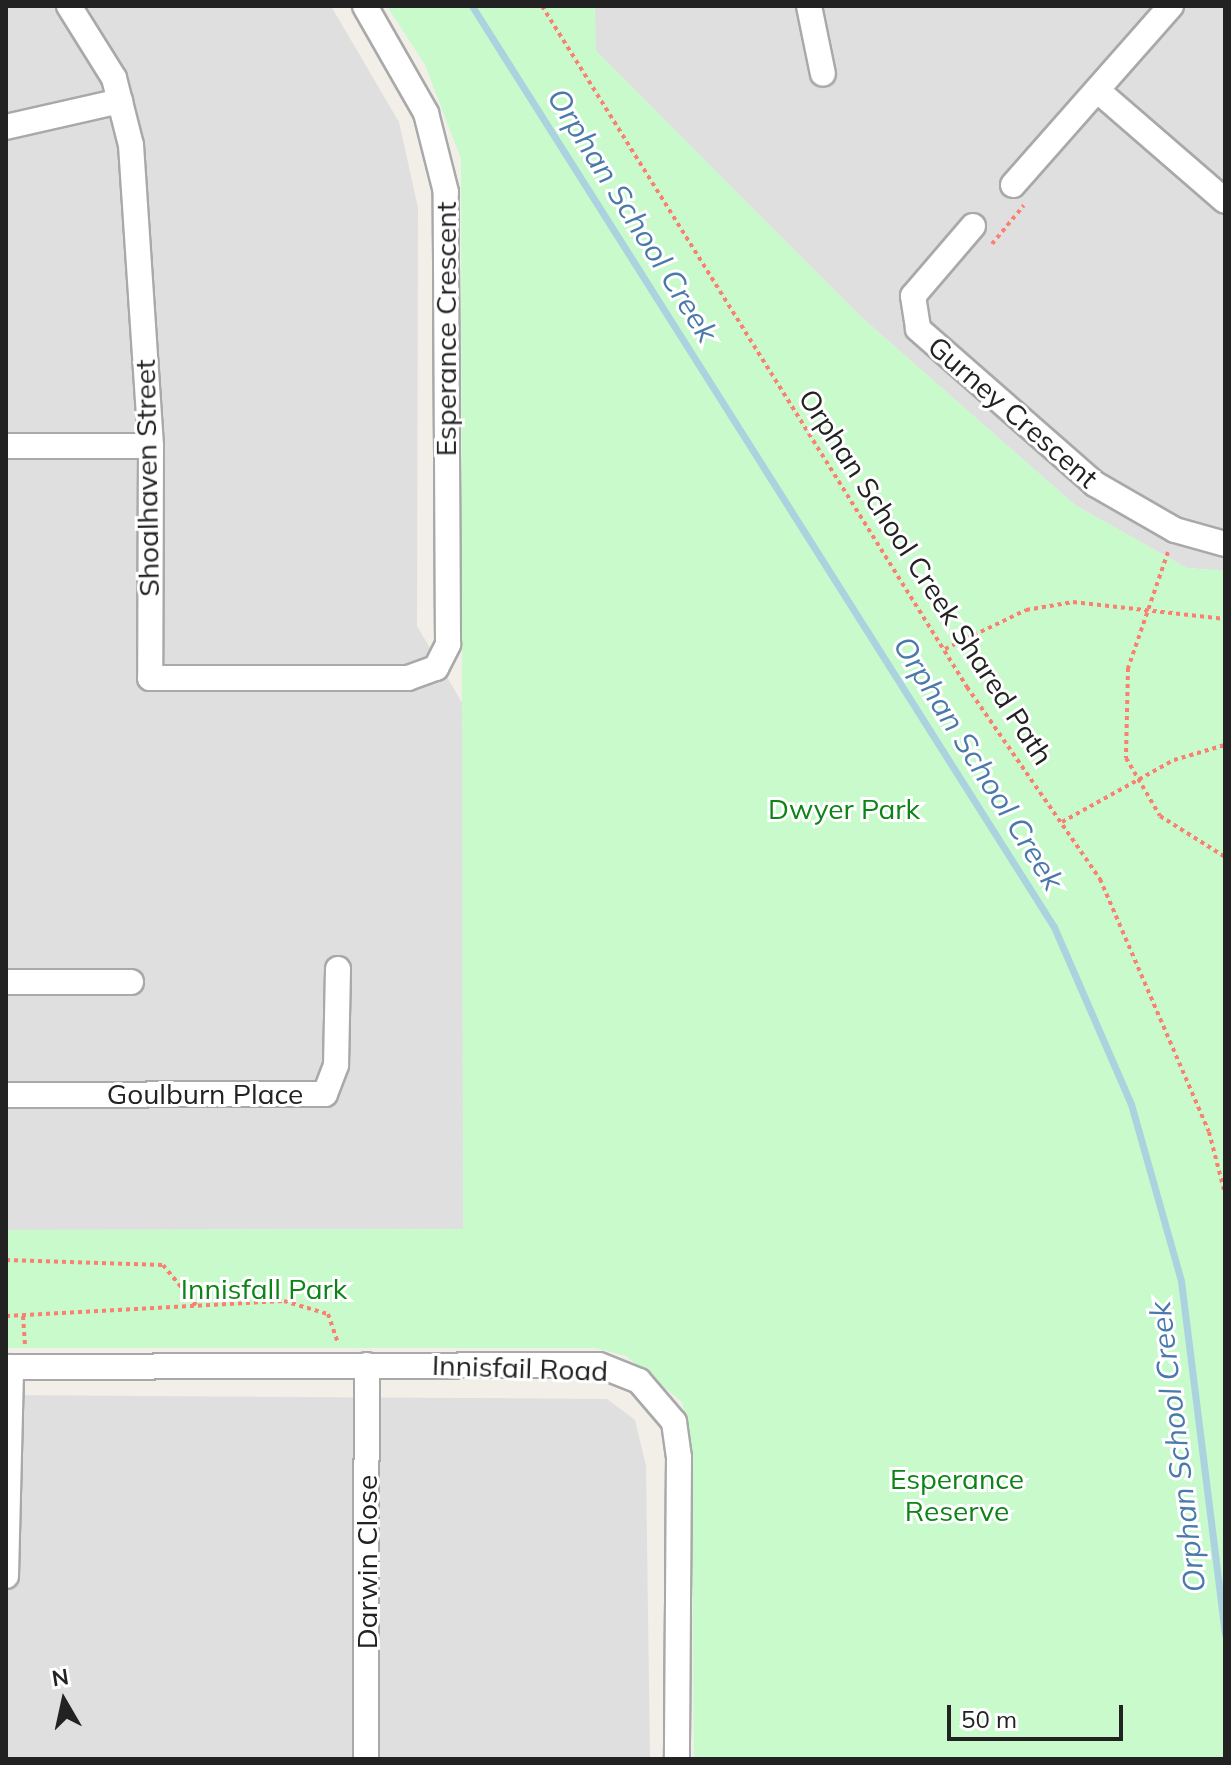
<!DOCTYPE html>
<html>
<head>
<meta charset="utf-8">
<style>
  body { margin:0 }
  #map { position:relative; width:1231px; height:1765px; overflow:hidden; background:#f2efe9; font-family:Mulish,sans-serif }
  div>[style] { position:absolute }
  .residential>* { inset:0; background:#e0dfdf }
  .park>* { inset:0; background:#c8facc }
  .stream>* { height:7px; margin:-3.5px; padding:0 3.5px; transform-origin:3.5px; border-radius:3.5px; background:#aad3df }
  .path>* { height:4px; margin-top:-2px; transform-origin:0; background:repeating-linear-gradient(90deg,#fa8072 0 4px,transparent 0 8px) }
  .roads { filter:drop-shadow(2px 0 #a9a9a9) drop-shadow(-2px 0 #a9a9a9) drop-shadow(0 2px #a9a9a9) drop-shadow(0 -2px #a9a9a9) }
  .minor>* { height:24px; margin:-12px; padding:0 12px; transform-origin:12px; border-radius:12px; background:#fff }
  span { translate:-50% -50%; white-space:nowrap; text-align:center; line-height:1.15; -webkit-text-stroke:6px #fff; paint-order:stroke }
  .street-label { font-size:28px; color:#222 }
  .park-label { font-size:28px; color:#0c8416 }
  .water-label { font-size:30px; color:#4a7aab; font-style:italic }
  .frame { position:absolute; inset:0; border:8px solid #222; pointer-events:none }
  .north { position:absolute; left:24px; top:1661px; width:80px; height:80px; -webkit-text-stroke:6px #fff; paint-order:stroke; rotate:351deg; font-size:22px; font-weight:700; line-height:32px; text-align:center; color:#222 }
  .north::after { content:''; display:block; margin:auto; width:28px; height:36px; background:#222; clip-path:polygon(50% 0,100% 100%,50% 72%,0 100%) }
  .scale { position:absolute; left:947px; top:1705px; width:176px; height:36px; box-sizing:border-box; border:4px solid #222; border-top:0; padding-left:10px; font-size:24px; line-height:28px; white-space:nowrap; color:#222; -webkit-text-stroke:6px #fff; paint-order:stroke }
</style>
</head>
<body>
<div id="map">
  <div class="residential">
    <i style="clip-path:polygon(6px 6px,331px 6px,399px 122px,418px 208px,417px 626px,464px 706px,463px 1229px,6px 1230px)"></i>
    <i style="clip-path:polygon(595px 6px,1225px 6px,1225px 571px,1187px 568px,1075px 505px,860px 316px,595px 50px)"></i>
    <i style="clip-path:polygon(6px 1395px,607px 1399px,635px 1420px,646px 1466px,650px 1759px,6px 1759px)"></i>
  </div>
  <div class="park">
    <i style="clip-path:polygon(387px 6px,595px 6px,596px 51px,860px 316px,1075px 505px,1187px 568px,1225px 571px,1225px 1759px,694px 1759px,691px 1440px,682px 1402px,626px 1356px,596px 1348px,6px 1348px,6px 1230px,463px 1229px,461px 159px,425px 65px)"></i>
  </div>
  <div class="stream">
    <i style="left:472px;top:6px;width:1089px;rotate:57.71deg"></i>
    <i style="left:1054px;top:927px;width:193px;rotate:66.5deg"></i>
    <i style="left:1131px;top:1104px;width:184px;rotate:74.2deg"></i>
    <i style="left:1181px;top:1281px;width:355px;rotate:82.9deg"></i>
  </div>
  <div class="path">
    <i style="left:542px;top:6px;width:803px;rotate:58.03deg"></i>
    <i style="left:967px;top:687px;width:234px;rotate:55.3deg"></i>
    <i style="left:1100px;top:879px;width:275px;rotate:66.7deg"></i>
    <i style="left:1209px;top:1132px;width:64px;rotate:75.5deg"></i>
    <i style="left:992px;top:244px;width:50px;rotate:-50.6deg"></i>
    <i style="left:1168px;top:552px;width:123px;rotate:109deg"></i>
    <i style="left:1128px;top:668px;width:90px;rotate:91.3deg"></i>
    <i style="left:1126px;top:758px;width:67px;rotate:59.6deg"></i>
    <i style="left:1160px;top:816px;width:77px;rotate:32.2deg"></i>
    <i style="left:945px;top:649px;width:90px;rotate:-25.7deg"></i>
    <i style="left:1026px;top:610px;width:48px;rotate:-9.7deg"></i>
    <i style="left:1073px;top:602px;width:153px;rotate:6.4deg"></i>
    <i style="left:1062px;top:822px;width:128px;rotate:-29deg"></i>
    <i style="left:1174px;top:760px;width:53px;rotate:-16.4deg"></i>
    <i style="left:6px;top:1260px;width:157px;rotate:1.8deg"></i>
    <i style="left:163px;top:1265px;width:52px;rotate:50.5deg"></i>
    <i style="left:6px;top:1316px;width:278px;rotate:-3.1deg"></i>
    <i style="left:284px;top:1301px;width:46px;rotate:16.5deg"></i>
    <i style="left:328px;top:1314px;width:31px;rotate:71deg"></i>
    <i style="left:23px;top:1316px;width:29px;rotate:86deg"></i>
  </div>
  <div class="roads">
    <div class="minor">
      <i style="left:69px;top:6px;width:85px;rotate:58deg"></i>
      <i style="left:114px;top:78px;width:69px;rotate:75.8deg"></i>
      <i style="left:131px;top:145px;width:302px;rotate:86.2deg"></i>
      <i style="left:151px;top:446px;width:232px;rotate:90.2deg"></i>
      <i style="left:150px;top:678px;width:258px"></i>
      <i style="left:408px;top:678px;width:30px;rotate:-20deg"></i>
      <i style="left:436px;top:668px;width:27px;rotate:-63deg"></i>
      <i style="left:448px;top:644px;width:452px;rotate:-90.3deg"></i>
      <i style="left:446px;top:192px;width:81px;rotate:-104.2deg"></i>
      <i style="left:426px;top:113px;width:123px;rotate:-119.7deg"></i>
      <i style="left:809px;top:6px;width:69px;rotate:78.4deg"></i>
      <i style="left:1097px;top:90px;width:169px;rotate:40.9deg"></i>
      <i style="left:6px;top:127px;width:117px;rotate:-12.8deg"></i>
      <i style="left:1013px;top:185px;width:239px;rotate:-48.6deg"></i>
      <i style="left:973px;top:226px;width:92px;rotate:130.6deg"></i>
      <i style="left:913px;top:296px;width:33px;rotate:81deg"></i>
      <i style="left:918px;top:329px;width:235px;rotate:41.2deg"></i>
      <i style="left:1095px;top:484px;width:92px;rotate:29.9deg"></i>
      <i style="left:1175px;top:530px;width:52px;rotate:15.6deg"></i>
      <i style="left:6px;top:446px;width:145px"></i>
      <i style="left:6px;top:982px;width:125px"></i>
      <i style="left:6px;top:1095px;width:319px;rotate:-0.2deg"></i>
      <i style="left:325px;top:1094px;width:31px;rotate:-69deg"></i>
      <i style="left:336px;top:1065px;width:96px;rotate:-88.8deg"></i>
      <i style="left:6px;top:1367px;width:593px;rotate:-0.19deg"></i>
      <i style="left:599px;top:1365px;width:43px;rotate:21.8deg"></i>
      <i style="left:639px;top:1381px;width:54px;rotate:49.5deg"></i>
      <i style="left:674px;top:1422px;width:35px;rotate:82deg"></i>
      <i style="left:679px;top:1457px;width:302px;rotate:90.4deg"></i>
      <i style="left:6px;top:1576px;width:209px;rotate:-88.6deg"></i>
      <i style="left:366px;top:1759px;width:394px;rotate:-89.9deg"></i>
    </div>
  </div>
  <div class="street-label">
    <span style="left:446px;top:329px;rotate:-90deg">Esperance Crescent</span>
    <span style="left:1013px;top:412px;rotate:41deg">Gurney Crescent</span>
    <span style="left:147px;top:478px;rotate:-91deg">Shoalhaven Street</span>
    <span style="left:926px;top:577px;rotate:57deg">Orphan School Creek Shared Path</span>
    <span style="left:205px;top:1094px">Goulburn Place</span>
    <span style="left:520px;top:1368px;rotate:2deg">Innisfail Road</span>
    <span style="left:367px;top:1562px;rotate:-90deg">Darwin Close</span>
  </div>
  <div class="park-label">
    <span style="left:844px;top:809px">Dwyer Park</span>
    <span style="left:264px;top:1289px">Innisfall Park</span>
    <span style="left:957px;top:1495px">Esperance<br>Reserve</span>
  </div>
  <div class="water-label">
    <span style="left:633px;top:215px;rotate:58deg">Orphan School Creek</span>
    <span style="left:979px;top:763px;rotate:58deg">Orphan School Creek</span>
    <span style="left:1177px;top:1447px;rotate:-97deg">Orphan School Creek</span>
  </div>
  <div class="frame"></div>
  <div class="north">N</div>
  <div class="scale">50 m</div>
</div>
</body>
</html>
